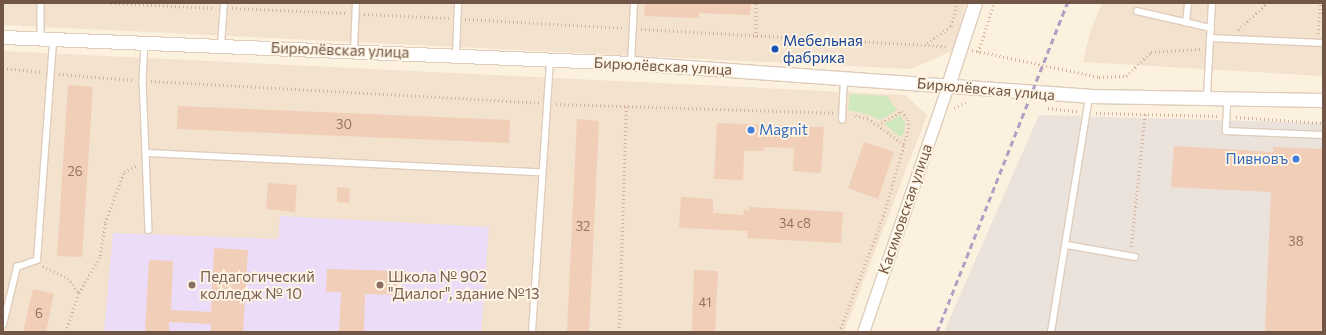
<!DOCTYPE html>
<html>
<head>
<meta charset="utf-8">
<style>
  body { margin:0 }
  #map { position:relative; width:1326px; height:335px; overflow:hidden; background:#fcf1df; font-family:Commissioner,sans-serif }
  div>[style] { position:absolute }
  .residential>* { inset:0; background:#f3e2cd }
  .industrial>* { inset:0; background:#eae2db }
  .education>* { inset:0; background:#eddcf7 }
  .green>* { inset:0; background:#cfe8be }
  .building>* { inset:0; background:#f1ceb7 }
  .path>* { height:2.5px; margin-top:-1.25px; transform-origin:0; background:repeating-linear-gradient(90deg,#d5b19b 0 1px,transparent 0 4px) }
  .roads { filter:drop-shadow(1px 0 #dfccbb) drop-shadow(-1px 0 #dfccbb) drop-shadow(0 1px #dfccbb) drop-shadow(0 -1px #dfccbb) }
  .service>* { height:5.5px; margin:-2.75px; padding:0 2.75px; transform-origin:2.75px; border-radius:2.75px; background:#fff }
  .minor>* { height:11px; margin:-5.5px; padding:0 5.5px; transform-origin:5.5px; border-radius:5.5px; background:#fff }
  .tertiary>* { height:13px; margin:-6.5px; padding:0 6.5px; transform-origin:6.5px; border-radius:6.5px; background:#fff }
  .rail>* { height:3px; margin-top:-1.5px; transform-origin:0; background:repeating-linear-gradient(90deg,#b39fc3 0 6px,transparent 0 10px) }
  .dots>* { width:11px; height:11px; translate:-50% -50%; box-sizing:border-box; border:2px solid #fff5e4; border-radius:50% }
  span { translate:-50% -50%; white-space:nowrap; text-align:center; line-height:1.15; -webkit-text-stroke:3.5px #fff5e4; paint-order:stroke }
  .number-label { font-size:13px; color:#917463 }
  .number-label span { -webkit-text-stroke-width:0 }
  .transit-label { font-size:15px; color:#164399 }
  .left { translate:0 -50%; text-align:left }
  .street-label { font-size:15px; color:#715647 }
  .shop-label { font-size:15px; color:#366cbe }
  .right { translate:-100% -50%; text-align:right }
  .education-label { font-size:15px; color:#785e54 }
  .frame { position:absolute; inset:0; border:4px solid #715647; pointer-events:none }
</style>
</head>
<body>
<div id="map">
  <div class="residential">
    <i style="clip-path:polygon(3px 3px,966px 3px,954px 50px,911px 69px,3px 25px)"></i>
    <i style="clip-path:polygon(1102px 3px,1323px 3px,1323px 76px,1083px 62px,1090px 32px)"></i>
    <i style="clip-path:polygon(3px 51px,905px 95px,927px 115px,844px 332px,3px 332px)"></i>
  </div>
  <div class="industrial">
    <i style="clip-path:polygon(1039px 115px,1323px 123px,1323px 332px,944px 332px)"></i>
  </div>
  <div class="education">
    <i style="clip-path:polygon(280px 216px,489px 227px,481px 332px,104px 332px,113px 233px,278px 239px)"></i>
  </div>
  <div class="green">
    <i style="clip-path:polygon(850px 94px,887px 96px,897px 110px,880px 120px,870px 115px,848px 110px)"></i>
    <i style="clip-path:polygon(901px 115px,905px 124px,904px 134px,901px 137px,884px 124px)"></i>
  </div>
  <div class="building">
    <i style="clip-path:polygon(645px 3px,751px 3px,750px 15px,699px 13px,699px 18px,644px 16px)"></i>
    <i style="clip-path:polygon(68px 85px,93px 87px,82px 257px,57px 256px)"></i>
    <i style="clip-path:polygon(178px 106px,510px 120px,509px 143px,177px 129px)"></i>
    <i style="clip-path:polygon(577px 119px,599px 121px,589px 332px,567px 332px)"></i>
    <i style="clip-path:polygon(717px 123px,824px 127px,821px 173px,793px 171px,794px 148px,765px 147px,764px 151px,744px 151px,743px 180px,714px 179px)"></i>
    <i style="clip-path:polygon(864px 142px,894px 152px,878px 199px,848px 188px)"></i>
    <i style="clip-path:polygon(1174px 146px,1273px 152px,1273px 147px,1323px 149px,1323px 332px,1265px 332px,1271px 192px,1171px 187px)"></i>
    <i style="clip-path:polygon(268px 183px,297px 185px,295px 212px,266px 209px)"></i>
    <i style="clip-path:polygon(337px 187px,350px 188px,349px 203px,337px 202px)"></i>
    <i style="clip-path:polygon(681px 197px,713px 199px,713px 213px,743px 215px,744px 210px,749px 211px,749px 207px,843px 212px,841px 243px,747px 238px,748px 231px,679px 228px)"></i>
    <i style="clip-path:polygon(214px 248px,248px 250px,243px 332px,211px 332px,211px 324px,169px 322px,169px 332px,145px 332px,149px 260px,173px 261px,171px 310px,211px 312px)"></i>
    <i style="clip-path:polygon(327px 269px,401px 271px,400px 295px,365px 294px,364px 332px,339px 332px,341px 292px,326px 292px)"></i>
    <i style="clip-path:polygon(694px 270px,718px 271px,715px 332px,692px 332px)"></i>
    <i style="clip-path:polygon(33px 289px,54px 294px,46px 332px,23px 332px)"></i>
  </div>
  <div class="path">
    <i style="left:111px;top:3px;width:104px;rotate:2.8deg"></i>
    <i style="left:232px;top:8px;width:115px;rotate:2.5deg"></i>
    <i style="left:364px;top:14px;width:85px;rotate:2.7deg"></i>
    <i style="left:465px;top:19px;width:159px;rotate:3.2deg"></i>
    <i style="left:641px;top:29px;width:307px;rotate:3.2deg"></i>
    <i style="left:1238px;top:30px;width:40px;rotate:-43deg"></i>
    <i style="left:1318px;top:34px;width:31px;rotate:-86deg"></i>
    <i style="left:756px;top:37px;width:34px;rotate:-90deg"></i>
    <i style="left:927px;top:43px;width:29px;rotate:-35deg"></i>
    <i style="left:951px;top:26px;width:24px;rotate:-75deg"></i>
    <i style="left:972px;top:50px;width:130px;rotate:12deg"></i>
    <i style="left:1099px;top:77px;width:27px;rotate:-2deg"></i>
    <i style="left:1126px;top:76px;width:35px;rotate:-44deg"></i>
    <i style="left:1151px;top:52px;width:50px;rotate:-3.4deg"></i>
    <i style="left:978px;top:52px;width:52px;rotate:-71.9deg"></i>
    <i style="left:3px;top:68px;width:39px;rotate:6deg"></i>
    <i style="left:59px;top:74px;width:75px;rotate:4.6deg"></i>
    <i style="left:151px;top:81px;width:389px;rotate:3.2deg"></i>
    <i style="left:556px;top:104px;width:279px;rotate:1.8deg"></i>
    <i style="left:954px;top:108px;width:13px;rotate:-27deg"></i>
    <i style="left:1048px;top:108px;width:31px;rotate:7deg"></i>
    <i style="left:1096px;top:113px;width:123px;rotate:1.4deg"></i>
    <i style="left:1236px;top:117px;width:87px;rotate:3.9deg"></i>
    <i style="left:878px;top:125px;width:28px;rotate:-30deg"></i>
    <i style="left:902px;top:111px;width:11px;rotate:56deg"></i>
    <i style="left:908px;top:120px;width:8px;rotate:83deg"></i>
    <i style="left:909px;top:128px;width:17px;rotate:107deg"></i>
    <i style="left:1131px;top:247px;width:134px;rotate:-84deg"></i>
    <i style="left:43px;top:266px;width:28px;rotate:26deg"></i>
    <i style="left:68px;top:278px;width:19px;rotate:54deg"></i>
    <i style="left:79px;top:293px;width:41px;rotate:108.4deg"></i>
    <i style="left:79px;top:293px;width:43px;rotate:-60.4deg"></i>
    <i style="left:100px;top:256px;width:33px;rotate:-81deg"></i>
    <i style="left:105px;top:223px;width:54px;rotate:-69.6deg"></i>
    <i style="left:124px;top:172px;width:15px;rotate:-28deg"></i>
    <i style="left:619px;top:332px;width:226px;rotate:-88.2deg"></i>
    <i style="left:839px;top:332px;width:120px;rotate:-69deg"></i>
    <i style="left:882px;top:220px;width:78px;rotate:-73.7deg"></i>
    <i style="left:904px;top:145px;width:44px;rotate:-144.2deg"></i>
    <i style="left:868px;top:119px;width:16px;rotate:-166deg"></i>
  </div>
  <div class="roads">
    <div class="service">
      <i style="left:41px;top:3px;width:36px;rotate:90deg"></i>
      <i style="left:1137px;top:11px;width:76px;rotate:12.9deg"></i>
      <i style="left:1186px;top:23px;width:20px;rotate:-84deg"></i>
      <i style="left:1210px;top:38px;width:113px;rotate:2.5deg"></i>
      <i style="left:145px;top:43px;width:38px;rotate:93deg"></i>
      <i style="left:143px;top:81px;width:72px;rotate:87.6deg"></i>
      <i style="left:146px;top:153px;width:395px;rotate:2.8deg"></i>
      <i style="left:221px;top:45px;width:42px;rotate:-85.9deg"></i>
      <i style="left:354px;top:50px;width:47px;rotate:-87.6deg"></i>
      <i style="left:456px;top:55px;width:52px;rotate:-87.8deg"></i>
      <i style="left:631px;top:63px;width:60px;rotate:-87.1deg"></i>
      <i style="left:1207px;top:97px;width:94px;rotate:-87deg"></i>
      <i style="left:1228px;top:98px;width:33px;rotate:93deg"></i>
      <i style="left:1226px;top:131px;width:97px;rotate:2.4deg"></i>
      <i style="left:842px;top:120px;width:42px;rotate:-87.3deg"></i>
      <i style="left:146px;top:153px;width:77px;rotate:87.8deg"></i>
      <i style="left:1067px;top:245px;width:69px;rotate:10deg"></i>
      <i style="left:3px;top:325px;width:60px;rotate:-76.4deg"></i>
      <i style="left:17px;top:267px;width:21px;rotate:-19deg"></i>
      <i style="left:37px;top:260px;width:221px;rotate:-85.8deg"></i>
      <i style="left:532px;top:332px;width:273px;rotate:-86.2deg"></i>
      <i style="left:1051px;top:332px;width:238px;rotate:-80.8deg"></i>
    </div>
    <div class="minor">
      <i style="left:863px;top:332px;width:261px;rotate:-71deg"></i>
    </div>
    <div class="tertiary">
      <i style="left:3px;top:37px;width:629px;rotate:2.37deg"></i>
      <i style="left:631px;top:63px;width:459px;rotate:4.1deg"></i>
      <i style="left:1089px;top:96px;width:234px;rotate:1deg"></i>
      <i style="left:948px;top:85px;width:86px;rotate:-71.8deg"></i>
    </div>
  </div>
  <div class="rail">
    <i style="left:937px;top:332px;width:354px;rotate:-68.4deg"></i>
  </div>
  <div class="dots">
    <i style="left:775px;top:49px;background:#1a4fb4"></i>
    <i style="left:751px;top:130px;background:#3f7fe0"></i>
    <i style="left:1296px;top:159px;background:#3f7fe0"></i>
    <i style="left:192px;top:285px;background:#8d6e63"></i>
    <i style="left:380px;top:285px;background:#8d6e63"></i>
  </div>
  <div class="number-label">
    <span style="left:344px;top:124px">30</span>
    <span style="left:75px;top:171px">26</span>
    <span style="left:795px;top:223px">34 с8</span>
    <span style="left:583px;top:226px">32</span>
    <span style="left:1296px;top:241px">38</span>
    <span style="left:705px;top:302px">41</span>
    <span style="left:39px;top:313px">6</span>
  </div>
  <div class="transit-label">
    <span class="left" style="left:783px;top:49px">Мебельная<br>фабрика</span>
  </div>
  <div class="street-label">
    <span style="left:340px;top:50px;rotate:2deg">Бирюлёвская улица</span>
    <span style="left:663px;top:66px;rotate:3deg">Бирюлёвская улица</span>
    <span style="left:986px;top:89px;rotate:5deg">Бирюлёвская улица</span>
    <span style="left:905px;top:209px;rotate:-71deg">Касимовская улица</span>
  </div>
  <div class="shop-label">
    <span class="left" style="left:759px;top:130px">Magnit</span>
    <span class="right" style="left:1288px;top:159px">Пивновъ</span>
  </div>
  <div class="education-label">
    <span class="left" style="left:200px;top:285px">Педагогический<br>колледж № 10</span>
    <span class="left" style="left:388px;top:285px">Школа № 902<br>"Диалог", здание №13</span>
  </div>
  <div class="frame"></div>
</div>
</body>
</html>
